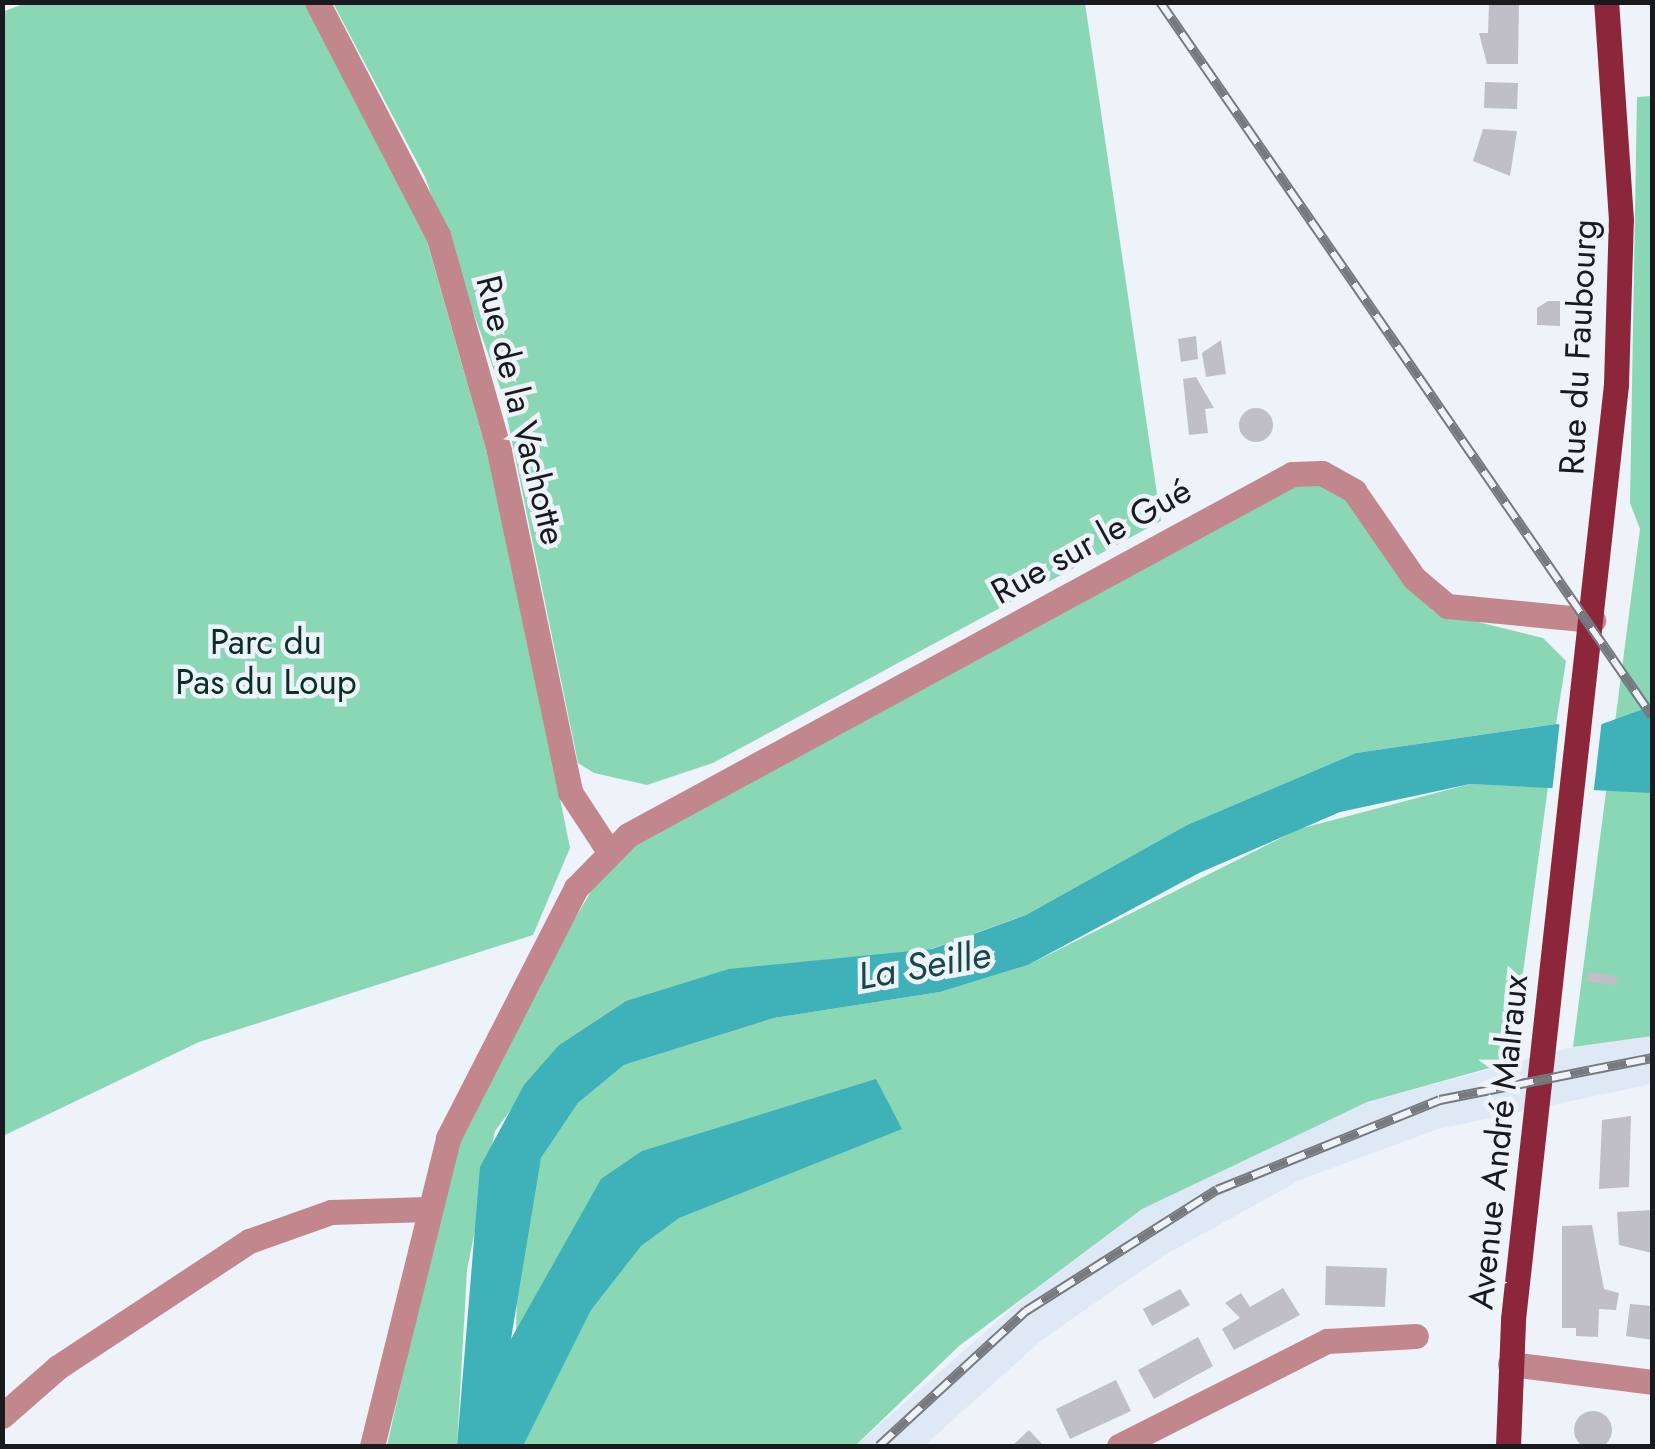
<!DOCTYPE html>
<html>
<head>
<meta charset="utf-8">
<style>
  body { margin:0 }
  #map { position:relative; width:1655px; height:1449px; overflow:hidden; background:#eef3fa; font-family:Jost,sans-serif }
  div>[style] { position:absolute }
  .built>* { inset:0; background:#dfe9f6 }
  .green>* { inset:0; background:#8ad7b5 }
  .water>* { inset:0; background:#3fb1b8 }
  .pier>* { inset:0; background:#eef3fa }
  .building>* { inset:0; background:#c0bfc7 }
  .round { border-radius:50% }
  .minor>* { height:25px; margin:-12.5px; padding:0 12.5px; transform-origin:12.5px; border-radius:12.5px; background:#c2878c }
  .major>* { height:25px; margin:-12.5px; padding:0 12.5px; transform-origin:12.5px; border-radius:12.5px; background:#8c263a }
  .rail>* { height:10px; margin-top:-5px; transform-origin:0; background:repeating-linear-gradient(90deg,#eef3fa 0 19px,#76797e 0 38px); box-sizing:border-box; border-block:2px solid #76797e }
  span { translate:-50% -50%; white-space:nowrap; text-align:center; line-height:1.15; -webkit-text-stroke:9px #eef3fa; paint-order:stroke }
  .street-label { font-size:35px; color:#181a1d }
  .park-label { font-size:35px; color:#083123 }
  .water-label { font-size:38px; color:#14464a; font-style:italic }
  .frame { position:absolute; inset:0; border:5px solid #181a1d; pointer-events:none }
</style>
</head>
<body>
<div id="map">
  <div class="built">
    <i style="clip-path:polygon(1652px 1036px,1652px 1084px,1438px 1129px,1300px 1180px,1163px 1256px,1043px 1339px,924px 1446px,855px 1446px,1056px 1270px,1142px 1209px,1247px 1155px,1367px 1102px,1573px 1047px)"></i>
  </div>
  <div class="green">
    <i style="clip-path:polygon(29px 2px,306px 3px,424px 231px,497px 488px,570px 848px,533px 935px,199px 1042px,3px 1136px,2px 12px)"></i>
    <i style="clip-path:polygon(333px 3px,1085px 3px,1161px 521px,713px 763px,647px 785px,594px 773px,578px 763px,502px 393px,425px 177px)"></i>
    <i style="clip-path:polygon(1652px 96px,1652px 1036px,1573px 1047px,1640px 529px,1630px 503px,1637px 97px)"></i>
    <i style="clip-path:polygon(1316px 483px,1347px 497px,1433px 611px,1543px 638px,1566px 661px,1556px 724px,1356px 753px,1187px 825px,1026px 915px,931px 949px,626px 1001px,559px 1045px,495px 1131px,467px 1270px,457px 1446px,387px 1446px,448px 1172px,490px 1061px,605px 868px,644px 834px,1286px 486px)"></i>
    <i style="clip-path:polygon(1470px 784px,1548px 787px,1511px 1062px,1367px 1102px,1142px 1209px,959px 1346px,855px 1446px,513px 1446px,518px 1254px,541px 1158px,578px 1103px,624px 1065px,774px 1018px,940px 992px,1028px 965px,1299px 829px)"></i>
  </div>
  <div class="water">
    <i style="clip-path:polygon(1652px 706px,1652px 793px,1470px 784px,1340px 812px,1199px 873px,1028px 965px,940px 992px,774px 1018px,624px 1065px,578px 1103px,541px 1158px,511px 1339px,601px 1179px,642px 1151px,876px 1079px,902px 1129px,679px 1218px,641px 1246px,591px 1310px,523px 1446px,457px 1446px,480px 1167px,524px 1085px,559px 1045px,626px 1001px,729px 969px,932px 949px,1026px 915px,1187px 825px,1356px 753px,1556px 724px,1591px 728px)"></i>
  </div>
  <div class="pier">
    <i style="clip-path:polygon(1602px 719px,1593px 797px,1552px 793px,1560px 720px)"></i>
  </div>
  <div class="building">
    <i style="clip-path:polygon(1489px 3px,1519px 3px,1518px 64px,1487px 64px,1479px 33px,1488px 33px)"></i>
    <i style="clip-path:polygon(1485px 82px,1518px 83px,1517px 109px,1484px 108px)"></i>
    <i style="clip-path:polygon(1483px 129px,1517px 131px,1510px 176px,1473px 161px)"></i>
    <i style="clip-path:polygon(1548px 301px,1560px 301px,1560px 326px,1537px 325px,1537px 308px)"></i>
    <i style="clip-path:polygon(1196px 336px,1198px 359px,1181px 362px,1178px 339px)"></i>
    <i style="clip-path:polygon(1221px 340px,1226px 374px,1206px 377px,1202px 353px)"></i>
    <i style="clip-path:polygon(1196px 377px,1214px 408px,1205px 409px,1208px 433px,1189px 435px,1183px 379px)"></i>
    <i class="round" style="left:1239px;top:408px;width:34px;height:34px"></i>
    <i style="clip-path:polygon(1588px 972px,1617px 976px,1616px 985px,1587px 982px)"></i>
    <i style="clip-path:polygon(1631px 1116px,1629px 1187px,1599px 1189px,1602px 1120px)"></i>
    <i style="clip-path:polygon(1652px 1210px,1652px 1253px,1619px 1245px,1617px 1212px)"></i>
    <i style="clip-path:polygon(1592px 1225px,1604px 1289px,1619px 1293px,1616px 1310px,1599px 1309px,1598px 1337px,1576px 1336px,1576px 1328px,1562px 1328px,1562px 1226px)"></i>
    <i style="clip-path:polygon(1326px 1266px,1387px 1268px,1385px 1307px,1325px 1305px)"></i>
    <i style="clip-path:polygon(1283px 1288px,1300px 1315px,1234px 1350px,1222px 1329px,1240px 1318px,1225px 1303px,1241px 1293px,1250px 1307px)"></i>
    <i style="clip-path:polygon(1180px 1289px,1190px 1305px,1152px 1326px,1143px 1309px)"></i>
    <i style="clip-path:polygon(1630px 1304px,1652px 1306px,1652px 1340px,1626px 1336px)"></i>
    <i style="clip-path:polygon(1198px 1337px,1213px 1366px,1154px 1399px,1138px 1370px)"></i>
    <i style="clip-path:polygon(1116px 1380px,1131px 1411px,1070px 1439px,1056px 1409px)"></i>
    <i class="round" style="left:1574px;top:1411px;width:38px;height:38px"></i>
    <i style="clip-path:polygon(1029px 1430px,1044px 1446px,1012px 1446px)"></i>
  </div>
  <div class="minor">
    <i style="left:317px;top:2px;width:263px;rotate:62.6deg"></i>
    <i style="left:438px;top:235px;width:224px;rotate:74.2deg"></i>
    <i style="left:499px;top:451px;width:348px;rotate:78.2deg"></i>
    <i style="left:570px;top:792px;width:69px;rotate:56.8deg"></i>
    <i style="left:1510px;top:1364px;width:143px;rotate:7.2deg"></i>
    <i style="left:2px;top:1416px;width:74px;rotate:-41.2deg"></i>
    <i style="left:58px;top:1367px;width:229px;rotate:-33.4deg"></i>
    <i style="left:249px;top:1241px;width:87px;rotate:-19.5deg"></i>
    <i style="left:331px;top:1212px;width:96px;rotate:-1.8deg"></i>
    <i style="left:372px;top:1446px;width:317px;rotate:-76.1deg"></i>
    <i style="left:448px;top:1138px;width:281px;rotate:-62.9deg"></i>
    <i style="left:576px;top:888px;width:74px;rotate:-45.5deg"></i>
    <i style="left:628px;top:835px;width:756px;rotate:-28.53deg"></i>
    <i style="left:1292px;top:474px;width:30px;rotate:-2deg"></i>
    <i style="left:1322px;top:473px;width:37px;rotate:29deg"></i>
    <i style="left:1354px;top:491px;width:106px;rotate:55.4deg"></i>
    <i style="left:1414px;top:578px;width:43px;rotate:40.3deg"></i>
    <i style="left:1447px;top:606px;width:147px;rotate:5.5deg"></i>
    <i style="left:1119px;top:1446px;width:233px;rotate:-26.8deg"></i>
    <i style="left:1327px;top:1341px;width:89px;rotate:-3.2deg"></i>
  </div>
  <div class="major">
    <i style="left:1508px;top:1446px;width:127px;rotate:-87.7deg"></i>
    <i style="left:1513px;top:1319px;width:941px;rotate:-83.71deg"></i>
    <i style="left:1616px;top:384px;width:164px;rotate:-88.3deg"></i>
    <i style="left:1621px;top:220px;width:219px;rotate:-93.9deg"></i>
  </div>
  <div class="rail">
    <i style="left:1160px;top:2px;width:867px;rotate:55.43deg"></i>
    <i style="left:879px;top:1446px;width:200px;rotate:-42.6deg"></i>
    <i style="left:1026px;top:1311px;width:226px;rotate:-32.4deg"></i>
    <i style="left:1217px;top:1190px;width:240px;rotate:-22deg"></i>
    <i style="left:1440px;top:1100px;width:216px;rotate:-11.2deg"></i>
  </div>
  <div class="street-label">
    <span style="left:1578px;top:347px;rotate:-87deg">Rue du Faubourg</span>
    <span style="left:521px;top:410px;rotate:76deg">Rue de la Vachotte</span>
    <span style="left:1091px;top:541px;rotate:-29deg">Rue sur le Gué</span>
    <span style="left:1498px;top:1142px;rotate:-84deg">Avenue André Malraux</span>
  </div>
  <div class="park-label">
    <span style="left:266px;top:662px">Parc du<br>Pas du Loup</span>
  </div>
  <div class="water-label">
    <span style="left:924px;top:965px;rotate:-10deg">La Seille</span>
  </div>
  <div class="frame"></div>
</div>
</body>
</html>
